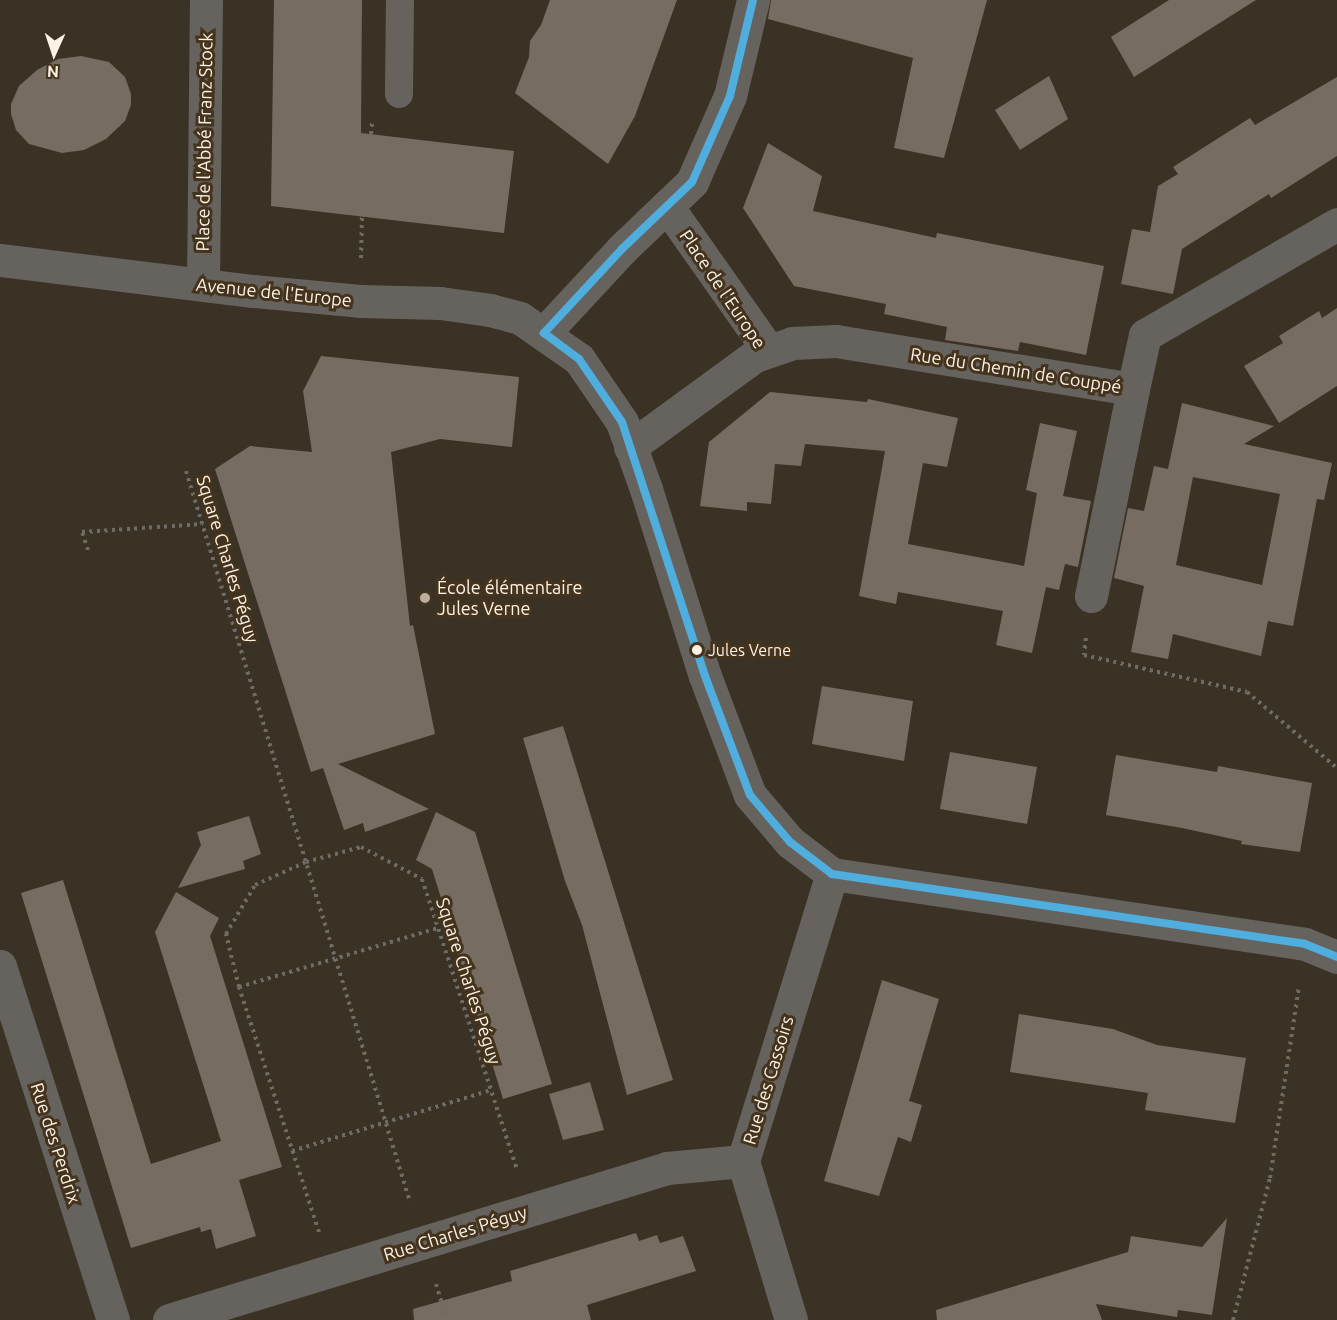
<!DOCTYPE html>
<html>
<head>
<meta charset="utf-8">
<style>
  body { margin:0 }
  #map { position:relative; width:1337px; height:1320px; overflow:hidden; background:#3b3226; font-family:Ubuntu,sans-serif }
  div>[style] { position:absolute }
  .building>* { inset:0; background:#776c61 }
  .path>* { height:4px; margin-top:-2px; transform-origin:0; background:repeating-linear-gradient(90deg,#6f6a64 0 3px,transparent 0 7.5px) }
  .lane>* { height:28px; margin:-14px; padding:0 14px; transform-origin:14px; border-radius:14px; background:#66635e }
  .street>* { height:33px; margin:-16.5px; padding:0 16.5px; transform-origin:16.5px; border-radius:16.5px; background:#66635e }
  .bus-1>* { height:8px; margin:-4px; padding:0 4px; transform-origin:4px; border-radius:4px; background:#4faedd }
  .dots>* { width:16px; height:16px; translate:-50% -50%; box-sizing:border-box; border:3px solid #44331d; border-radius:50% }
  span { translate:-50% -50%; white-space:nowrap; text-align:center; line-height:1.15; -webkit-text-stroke:6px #44331d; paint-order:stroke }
  .bus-label { font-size:16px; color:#fef2e5 }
  .left { translate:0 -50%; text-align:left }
  .street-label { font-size:18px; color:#fef2e5 }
  .poi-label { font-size:18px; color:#fef2e5 }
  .north { position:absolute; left:24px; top:24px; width:60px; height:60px; -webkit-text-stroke:4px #44331d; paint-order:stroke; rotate:183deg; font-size:16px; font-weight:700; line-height:24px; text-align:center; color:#fef2e5 }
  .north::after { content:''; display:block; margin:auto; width:21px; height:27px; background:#fef2e5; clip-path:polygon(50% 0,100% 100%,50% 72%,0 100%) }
</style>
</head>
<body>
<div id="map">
  <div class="building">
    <i style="clip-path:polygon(274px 0,362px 0,361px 133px,514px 151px,504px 233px,271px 206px)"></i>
    <i style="clip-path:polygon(550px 0,677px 0,635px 116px,608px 164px,515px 93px,529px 57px,530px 41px,541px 25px)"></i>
    <i style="clip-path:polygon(771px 0,987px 0,944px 158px,894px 148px,913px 58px,768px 19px)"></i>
    <i style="clip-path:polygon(1169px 0,1256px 0,1134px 77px,1111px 37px)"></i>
    <i style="clip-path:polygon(81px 56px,109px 62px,125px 77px,131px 94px,131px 105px,125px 121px,106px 139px,84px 150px,62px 153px,29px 144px,16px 130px,11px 114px,11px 104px,19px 86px,37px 70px,58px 59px)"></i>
    <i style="clip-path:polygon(1049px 76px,1068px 119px,1020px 150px,995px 110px)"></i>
    <i style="clip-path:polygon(1337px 77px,1337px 156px,1271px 198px,1269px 194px,1182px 249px,1173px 294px,1121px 284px,1132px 229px,1150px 232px,1158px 186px,1178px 174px,1173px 167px,1250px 118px,1255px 125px)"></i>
    <i style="clip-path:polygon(768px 143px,822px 176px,813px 211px,936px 238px,937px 233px,1104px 266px,1086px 355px,1020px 342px,1018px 351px,945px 340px,947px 327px,884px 314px,886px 304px,794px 286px,743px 208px)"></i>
    <i style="clip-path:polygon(1337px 308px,1337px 386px,1279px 423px,1244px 366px,1283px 343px,1279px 336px,1319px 311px,1322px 318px)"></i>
    <i style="clip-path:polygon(321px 356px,519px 377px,512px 447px,440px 439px,391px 452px,410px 626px,413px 625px,435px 734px,338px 764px,429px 809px,365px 832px,363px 823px,344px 830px,323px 768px,311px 772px,215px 469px,250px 446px,312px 452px,303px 391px)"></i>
    <i style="clip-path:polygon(770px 392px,867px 402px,868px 399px,958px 418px,947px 467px,923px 463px,908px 544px,1024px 566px,1037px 493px,1026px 490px,1040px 423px,1077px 431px,1063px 496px,1091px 501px,1078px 567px,1065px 564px,1059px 590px,1046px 587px,1032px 653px,996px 645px,1003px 611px,898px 592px,896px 604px,859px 596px,885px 451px,805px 444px,801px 466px,775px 464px,771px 504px,747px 502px,747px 511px,700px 506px,709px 442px)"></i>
    <i style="clip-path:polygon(evenodd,1182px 403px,1274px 426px,1244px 444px,1332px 463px,1324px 500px,1317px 499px,1293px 626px,1268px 621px,1261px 656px,1173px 634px,1168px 659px,1131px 652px,1144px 586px,1114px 578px,1128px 508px,1144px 511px,1154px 466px,1168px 469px,1182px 403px,1193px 477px,1280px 494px,1262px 585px,1176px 565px,1193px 477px)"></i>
    <i style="clip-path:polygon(822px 686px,913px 701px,904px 761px,812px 744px)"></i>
    <i style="clip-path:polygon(563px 726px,673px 1080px,627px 1095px,582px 925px,565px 881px,523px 738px)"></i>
    <i style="clip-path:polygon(950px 752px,1037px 767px,1027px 824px,940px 809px)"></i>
    <i style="clip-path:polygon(1116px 755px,1217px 772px,1218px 766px,1312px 783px,1300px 852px,1241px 844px,1242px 841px,1182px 828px,1106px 815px)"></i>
    <i style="clip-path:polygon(436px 812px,475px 832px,552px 1084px,503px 1099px,432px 869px,416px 860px)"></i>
    <i style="clip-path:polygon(249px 816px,261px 854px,243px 861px,245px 869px,178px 888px,201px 845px,197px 832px)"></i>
    <i style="clip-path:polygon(63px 880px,151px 1164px,221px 1141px,155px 932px,176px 892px,219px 918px,210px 936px,282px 1167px,239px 1180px,256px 1236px,216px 1249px,211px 1229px,201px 1232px,200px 1227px,131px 1248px,21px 893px)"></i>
    <i style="clip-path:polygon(882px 980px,939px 999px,909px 1101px,922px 1105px,911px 1142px,898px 1137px,879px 1196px,824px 1181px)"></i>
    <i style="clip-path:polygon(1019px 1014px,1113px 1029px,1157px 1045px,1246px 1058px,1235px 1123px,1145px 1110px,1148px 1093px,1010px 1072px)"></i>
    <i style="clip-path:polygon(590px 1082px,604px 1130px,563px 1140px,549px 1094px)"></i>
    <i style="clip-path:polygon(1227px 1218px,1212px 1315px,1178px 1310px,1177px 1317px,1096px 1304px,1102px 1320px,937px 1320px,936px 1310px,1128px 1252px,1131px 1236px,1202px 1247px)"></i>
    <i style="clip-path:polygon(636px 1233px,639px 1241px,657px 1235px,660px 1243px,683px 1236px,696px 1271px,587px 1305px,591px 1320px,414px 1320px,413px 1309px,512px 1281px,510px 1271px)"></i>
  </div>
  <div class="path">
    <i style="left:371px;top:134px;width:11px;rotate:-85deg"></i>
    <i style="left:361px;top:258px;width:41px;rotate:-88.6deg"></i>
    <i style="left:186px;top:471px;width:765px;rotate:72.96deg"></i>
    <i style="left:88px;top:550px;width:19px;rotate:-108deg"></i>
    <i style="left:82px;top:532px;width:121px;rotate:-3.8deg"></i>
    <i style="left:1086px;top:638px;width:17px;rotate:97deg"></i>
    <i style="left:1084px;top:655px;width:167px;rotate:12.8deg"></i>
    <i style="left:1247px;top:692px;width:118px;rotate:40.2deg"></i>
    <i style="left:239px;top:987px;width:208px;rotate:-16.5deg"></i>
    <i style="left:292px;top:1151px;width:208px;rotate:-17deg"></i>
    <i style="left:319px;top:1232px;width:258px;rotate:-108.1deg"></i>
    <i style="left:239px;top:987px;width:55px;rotate:-103.8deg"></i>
    <i style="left:226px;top:934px;width:57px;rotate:-59.4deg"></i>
    <i style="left:255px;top:885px;width:56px;rotate:-24.3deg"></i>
    <i style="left:306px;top:862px;width:57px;rotate:-15.3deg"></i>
    <i style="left:361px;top:847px;width:69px;rotate:27.7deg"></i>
    <i style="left:422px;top:879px;width:305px;rotate:71.9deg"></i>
    <i style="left:436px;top:1284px;width:38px;rotate:73deg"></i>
    <i style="left:1233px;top:1320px;width:147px;rotate:-75.4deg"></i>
    <i style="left:1270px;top:1178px;width:194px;rotate:-81.4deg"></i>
  </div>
  <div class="lane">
    <i style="left:399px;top:94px;width:94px;rotate:-89.4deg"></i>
  </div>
  <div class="street">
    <i style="left:667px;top:206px;width:177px;rotate:54.9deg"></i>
    <i style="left:0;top:260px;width:255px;rotate:7deg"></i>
    <i style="left:253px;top:291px;width:107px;rotate:5.3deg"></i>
    <i style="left:360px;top:301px;width:80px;rotate:1.4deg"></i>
    <i style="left:440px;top:303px;width:50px;rotate:8deg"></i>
    <i style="left:490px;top:310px;width:31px;rotate:15deg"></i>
    <i style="left:520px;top:318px;width:72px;rotate:34.8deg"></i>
    <i style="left:579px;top:359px;width:76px;rotate:55.7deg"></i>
    <i style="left:622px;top:422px;width:71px;rotate:70.3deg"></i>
    <i style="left:646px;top:489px;width:196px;rotate:72.5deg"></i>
    <i style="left:705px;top:676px;width:127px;rotate:69.3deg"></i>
    <i style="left:750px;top:795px;width:62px;rotate:49.6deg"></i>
    <i style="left:790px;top:842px;width:53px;rotate:37.3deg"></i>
    <i style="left:832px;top:874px;width:478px;rotate:8.4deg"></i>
    <i style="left:1305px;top:944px;width:35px;rotate:22deg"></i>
    <i style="left:203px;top:284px;width:284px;rotate:-89.4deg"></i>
    <i style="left:544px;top:333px;width:115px;rotate:-47.1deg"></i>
    <i style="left:622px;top:249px;width:97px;rotate:-43.7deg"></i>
    <i style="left:692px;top:182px;width:94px;rotate:-66.2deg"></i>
    <i style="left:730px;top:96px;width:99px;rotate:-76.5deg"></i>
    <i style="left:630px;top:447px;width:155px;rotate:-36.1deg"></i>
    <i style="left:755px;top:356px;width:39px;rotate:-19deg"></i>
    <i style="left:792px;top:343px;width:44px;rotate:-2.6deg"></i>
    <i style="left:836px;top:341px;width:301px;rotate:9.2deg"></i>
    <i style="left:1133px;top:389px;width:55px;rotate:-77.5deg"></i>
    <i style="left:1145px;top:335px;width:222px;rotate:-30deg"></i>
    <i style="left:1091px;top:596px;width:211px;rotate:-78.5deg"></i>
    <i style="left:0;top:966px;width:372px;rotate:72.3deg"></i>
    <i style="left:169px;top:1320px;width:521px;rotate:-16.97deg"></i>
    <i style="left:667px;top:1168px;width:76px;rotate:-5.3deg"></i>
    <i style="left:791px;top:1320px;width:166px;rotate:-106.8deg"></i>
    <i style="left:743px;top:1161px;width:300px;rotate:-72.8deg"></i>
  </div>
  <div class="bus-1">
    <i style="left:753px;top:0;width:99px;rotate:103.5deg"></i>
    <i style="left:730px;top:96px;width:94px;rotate:113.8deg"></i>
    <i style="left:692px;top:182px;width:97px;rotate:136.3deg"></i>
    <i style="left:622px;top:249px;width:115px;rotate:132.9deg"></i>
    <i style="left:544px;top:333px;width:44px;rotate:36.6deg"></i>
    <i style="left:579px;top:359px;width:76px;rotate:55.7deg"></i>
    <i style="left:622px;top:422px;width:267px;rotate:71.9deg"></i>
    <i style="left:705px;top:676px;width:127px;rotate:69.3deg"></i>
    <i style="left:750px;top:795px;width:62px;rotate:49.6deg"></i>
    <i style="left:790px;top:842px;width:53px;rotate:37.3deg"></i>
    <i style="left:832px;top:874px;width:478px;rotate:8.4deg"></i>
    <i style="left:1305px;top:944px;width:35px;rotate:22deg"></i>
  </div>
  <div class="dots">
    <i style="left:425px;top:598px;background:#baafa2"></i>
    <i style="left:697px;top:650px;background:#fef2e5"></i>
  </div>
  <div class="bus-label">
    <span class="left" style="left:708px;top:650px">Jules Verne</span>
  </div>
  <div class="street-label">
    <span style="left:204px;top:142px;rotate:-89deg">Place de l'Abbé Franz Stock</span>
    <span style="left:723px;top:289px;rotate:56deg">Place de l'Europe</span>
    <span style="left:274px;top:292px;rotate:6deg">Avenue de l'Europe</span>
    <span style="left:1016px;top:370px;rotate:9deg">Rue du Chemin de Couppé</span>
    <span style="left:228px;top:559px;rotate:73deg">Square Charles Péguy</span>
    <span style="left:469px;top:981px;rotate:72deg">Square Charles Péguy</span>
    <span style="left:768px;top:1080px;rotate:-73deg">Rue des Cassoirs</span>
    <span style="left:56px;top:1143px;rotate:72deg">Rue des Perdrix</span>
    <span style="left:455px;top:1233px;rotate:-17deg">Rue Charles Péguy</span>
  </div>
  <div class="poi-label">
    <span class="left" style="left:437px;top:598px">École élémentaire<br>Jules Verne</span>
  </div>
  <div class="north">N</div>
</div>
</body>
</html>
